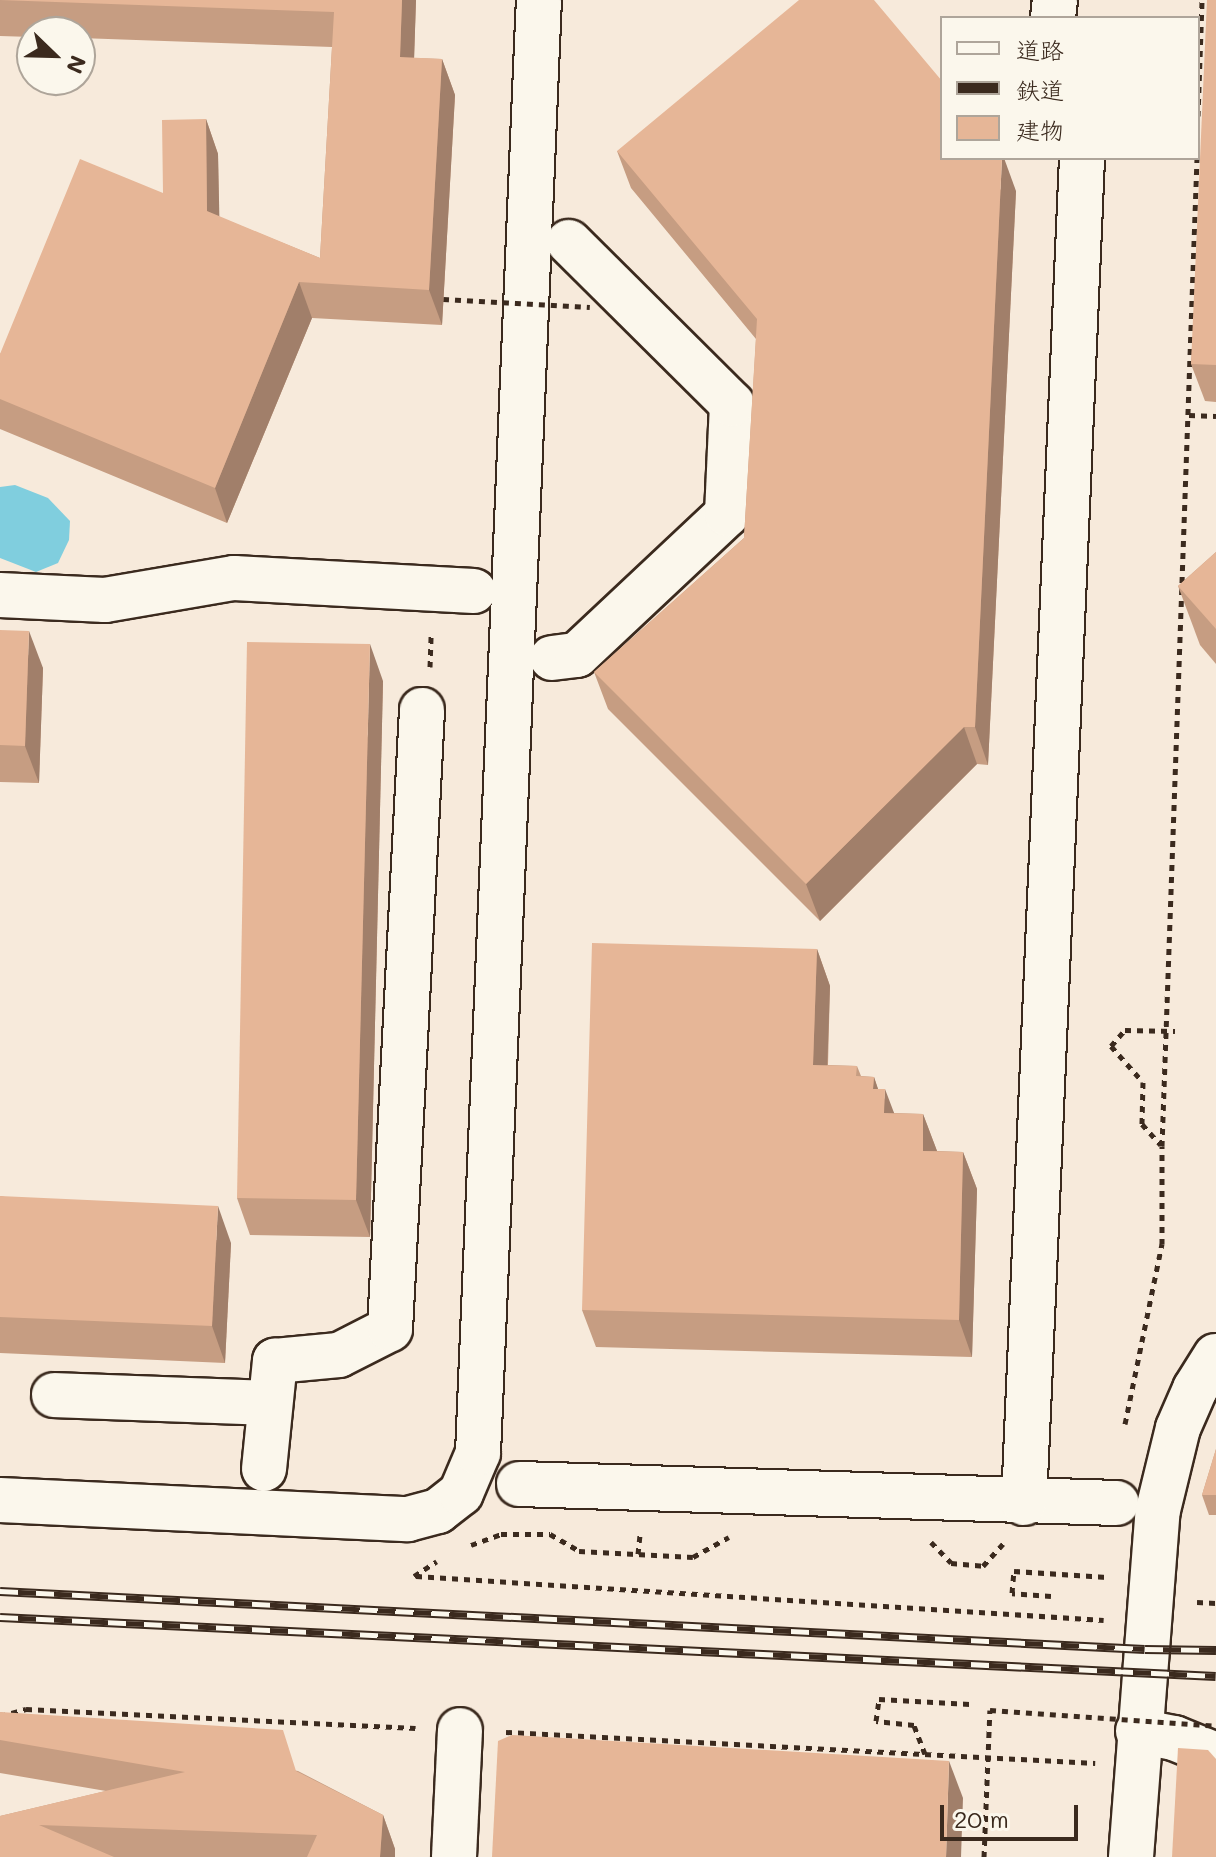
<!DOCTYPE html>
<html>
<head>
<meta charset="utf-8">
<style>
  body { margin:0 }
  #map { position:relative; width:1216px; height:1857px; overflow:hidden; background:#f7eadb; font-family:Mali,"Klee One",sans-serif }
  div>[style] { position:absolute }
  .water>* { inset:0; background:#80cede }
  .path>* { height:5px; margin-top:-2.5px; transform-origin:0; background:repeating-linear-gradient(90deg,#3b2a1e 0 6px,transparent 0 12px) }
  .roads { filter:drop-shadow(2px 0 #3b2a1e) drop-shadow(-2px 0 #3b2a1e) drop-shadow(0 2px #3b2a1e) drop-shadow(0 -2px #3b2a1e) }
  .minor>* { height:44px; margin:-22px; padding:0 22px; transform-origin:22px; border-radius:22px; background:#fbf7ec }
  .rail>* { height:9px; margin-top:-4.5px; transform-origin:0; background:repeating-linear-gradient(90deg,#fbf7ec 0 18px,#3b2a1e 0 36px); box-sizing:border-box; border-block:2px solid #3b2a1e }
  .path-bridge>* { height:5px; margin-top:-2.5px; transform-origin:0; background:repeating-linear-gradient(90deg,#3b2a1e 0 6px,transparent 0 12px) }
  .wall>* { inset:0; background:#c69d82 }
  .shaded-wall>* { inset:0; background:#a17f6a }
  .building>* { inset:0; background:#e6b697 }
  span { translate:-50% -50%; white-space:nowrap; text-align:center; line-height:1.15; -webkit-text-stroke:8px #fbf7ec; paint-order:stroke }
  .legend { position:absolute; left:940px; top:16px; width:260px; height:144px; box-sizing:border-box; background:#fbf7ec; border:2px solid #aea59a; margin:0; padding:10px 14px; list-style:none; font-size:24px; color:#3b2a1e }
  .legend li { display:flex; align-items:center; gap:16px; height:40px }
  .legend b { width:40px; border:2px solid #aea59a }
  .north { position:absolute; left:16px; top:16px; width:80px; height:80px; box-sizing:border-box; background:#fbf7ec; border:2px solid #aea59a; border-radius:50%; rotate:113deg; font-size:22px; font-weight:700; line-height:32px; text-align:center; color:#3b2a1e }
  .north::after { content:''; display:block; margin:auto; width:28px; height:36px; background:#3b2a1e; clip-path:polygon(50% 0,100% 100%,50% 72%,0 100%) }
  .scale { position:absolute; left:940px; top:1805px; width:138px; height:36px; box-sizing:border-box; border:4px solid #3b2a1e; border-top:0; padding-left:10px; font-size:24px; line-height:28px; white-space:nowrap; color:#3b2a1e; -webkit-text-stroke:6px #fbf7ec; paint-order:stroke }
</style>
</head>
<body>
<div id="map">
  <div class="water">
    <i style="clip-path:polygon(15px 485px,48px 498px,70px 521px,69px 540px,58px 563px,36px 572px,0 558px,0 487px)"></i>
  </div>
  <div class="path">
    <i style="left:1198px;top:116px;width:116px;rotate:-88deg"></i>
    <i style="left:1189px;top:415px;width:27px;rotate:2deg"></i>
    <i style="left:430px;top:667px;width:34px;rotate:-88deg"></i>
    <i style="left:1111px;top:1046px;width:48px;rotate:48.4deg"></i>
    <i style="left:1143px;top:1082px;width:42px;rotate:91.4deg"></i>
    <i style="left:1142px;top:1124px;width:28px;rotate:48deg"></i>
    <i style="left:1125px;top:1424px;width:184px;rotate:-78.4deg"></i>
    <i style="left:1162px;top:1244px;width:98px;rotate:-90deg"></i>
    <i style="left:1162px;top:1146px;width:989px;rotate:-87.97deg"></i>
    <i style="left:931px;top:1542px;width:29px;rotate:46deg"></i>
    <i style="left:951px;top:1563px;width:32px;rotate:5deg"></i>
    <i style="left:983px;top:1566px;width:30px;rotate:-48deg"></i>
    <i style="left:471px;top:1545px;width:32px;rotate:-20deg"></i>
    <i style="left:501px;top:1534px;width:49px"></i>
    <i style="left:550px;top:1534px;width:34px;rotate:30deg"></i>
    <i style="left:579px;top:1551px;width:114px;rotate:3deg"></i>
    <i style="left:693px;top:1557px;width:41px;rotate:-29.1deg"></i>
    <i style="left:638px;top:1554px;width:20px;rotate:-84deg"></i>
    <i style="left:414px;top:1576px;width:27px;rotate:-33deg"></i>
    <i style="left:416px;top:1576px;width:689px;rotate:3.66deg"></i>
    <i style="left:1051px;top:1596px;width:39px;rotate:-176deg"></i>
    <i style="left:1012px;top:1593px;width:22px;rotate:-85deg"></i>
    <i style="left:1014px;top:1571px;width:93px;rotate:3.7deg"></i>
    <i style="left:1197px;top:1602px;width:19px;rotate:3deg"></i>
    <i style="left:0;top:1716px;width:27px;rotate:-15deg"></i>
    <i style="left:26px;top:1709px;width:390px;rotate:2.8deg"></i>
    <i style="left:506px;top:1732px;width:590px;rotate:3.01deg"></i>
    <i style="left:925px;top:1754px;width:31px;rotate:-111deg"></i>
    <i style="left:914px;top:1725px;width:38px;rotate:-174deg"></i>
    <i style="left:876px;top:1721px;width:22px;rotate:-82deg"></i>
    <i style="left:879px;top:1699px;width:91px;rotate:3.1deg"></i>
  </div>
  <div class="roads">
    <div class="minor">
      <i style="left:1053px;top:18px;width:18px;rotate:-84deg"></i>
      <i style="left:0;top:595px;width:105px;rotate:2.7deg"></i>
      <i style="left:105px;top:600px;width:131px;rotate:-9.7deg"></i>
      <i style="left:234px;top:578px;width:240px;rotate:3.1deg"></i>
      <i style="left:552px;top:658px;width:25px;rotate:-7deg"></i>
      <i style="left:577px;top:655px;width:206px;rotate:-43.2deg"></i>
      <i style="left:727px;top:514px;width:110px;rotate:-87.4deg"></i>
      <i style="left:732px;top:404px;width:230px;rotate:-135.2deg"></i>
      <i style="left:54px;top:1395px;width:215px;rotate:2.1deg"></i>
      <i style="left:264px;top:1469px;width:109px;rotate:-84.2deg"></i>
      <i style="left:275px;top:1361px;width:64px;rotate:-5.4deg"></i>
      <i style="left:339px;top:1355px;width:57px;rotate:-27deg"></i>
      <i style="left:390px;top:1329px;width:620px;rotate:-87.04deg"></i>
      <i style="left:519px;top:1484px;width:598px;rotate:1.82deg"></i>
      <i style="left:0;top:1500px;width:408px;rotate:2.7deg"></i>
      <i style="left:408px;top:1519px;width:31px;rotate:-15deg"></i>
      <i style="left:438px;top:1511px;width:29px;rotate:-38deg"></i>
      <i style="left:461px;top:1493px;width:43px;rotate:-67deg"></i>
      <i style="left:478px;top:1453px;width:1454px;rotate:-87.6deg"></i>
      <i style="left:1024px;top:1503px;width:1346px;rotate:-87.53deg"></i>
      <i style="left:1138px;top:1731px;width:37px;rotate:11deg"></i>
      <i style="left:1174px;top:1738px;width:45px;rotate:22deg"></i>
      <i style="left:454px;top:1857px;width:127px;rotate:-87.3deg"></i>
      <i style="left:1131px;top:1857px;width:348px;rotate:-85.6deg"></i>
      <i style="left:1158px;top:1510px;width:84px;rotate:-76.3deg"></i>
      <i style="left:1178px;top:1428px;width:43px;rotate:-66.4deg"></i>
      <i style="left:1195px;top:1389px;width:39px;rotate:-58deg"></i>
    </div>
  </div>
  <div class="rail">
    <i style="left:0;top:1591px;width:1146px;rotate:2.9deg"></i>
    <i style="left:1145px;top:1649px;width:71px;rotate:0.8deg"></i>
    <i style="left:0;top:1617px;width:1217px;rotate:2.78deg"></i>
  </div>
  <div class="path-bridge">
    <i style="left:443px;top:299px;width:147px;rotate:3.1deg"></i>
    <i style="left:1111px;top:1046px;width:21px;rotate:-49deg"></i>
    <i style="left:1125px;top:1030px;width:50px;rotate:1.1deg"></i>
    <i style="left:984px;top:1857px;width:147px;rotate:-87.7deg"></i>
    <i style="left:990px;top:1710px;width:227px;rotate:4deg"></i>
  </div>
  <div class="wall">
    <i style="clip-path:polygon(0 0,416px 0,414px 58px,442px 59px,455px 95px,442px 325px,312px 318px,227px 523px,0 429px,0 354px,163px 193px,206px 119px,218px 154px,219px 217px,320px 258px,332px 47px,80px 38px,80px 32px,32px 32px,32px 37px,0 36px)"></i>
    <i style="clip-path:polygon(1216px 0,1216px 402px,1205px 401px,1191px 364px)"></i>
    <i style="clip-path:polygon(617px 151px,1016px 191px,988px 765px,977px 764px,820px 921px,608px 709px,594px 672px,744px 538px,756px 339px,631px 188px)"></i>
    <i style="clip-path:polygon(1216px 552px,1216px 664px,1200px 645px,1178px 586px)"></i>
    <i style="clip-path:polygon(0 630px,43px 668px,39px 783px,0 782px)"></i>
    <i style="clip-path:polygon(383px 681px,370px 1237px,250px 1235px,237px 1198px)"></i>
    <i style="clip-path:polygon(817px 949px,830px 986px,828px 1065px,857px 1066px,861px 1076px,874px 1077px,878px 1089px,894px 1113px,923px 1114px,937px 1151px,963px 1152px,977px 1189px,972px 1357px,596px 1347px,582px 1310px)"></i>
    <i style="clip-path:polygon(0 1196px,231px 1243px,225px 1363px,0 1353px)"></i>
    <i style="clip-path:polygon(1216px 1449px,1216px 1515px,1209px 1515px,1202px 1495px)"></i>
    <i style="clip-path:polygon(0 1712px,298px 1771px,383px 1815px,395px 1849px,395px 1857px,0 1857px,0 1816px,106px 1791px,0 1773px)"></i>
  </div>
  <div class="shaded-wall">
    <i style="clip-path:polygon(402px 0,416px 0,413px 92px,400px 57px)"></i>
    <i style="clip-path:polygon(442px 59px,455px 95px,442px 325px,429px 290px)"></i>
    <i style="clip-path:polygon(206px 119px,218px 154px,220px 247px,207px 211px)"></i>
    <i style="clip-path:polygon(1002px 158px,1004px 158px,1016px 191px,988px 765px,975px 727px)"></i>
    <i style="clip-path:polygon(299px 282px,312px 318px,227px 523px,215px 488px)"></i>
    <i style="clip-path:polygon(29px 631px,43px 668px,39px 783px,25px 746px)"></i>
    <i style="clip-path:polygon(370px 644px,383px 681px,370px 1237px,356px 1200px)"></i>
    <i style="clip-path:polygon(964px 727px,977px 764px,820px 921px,806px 884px)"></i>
    <i style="clip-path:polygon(817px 949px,830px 986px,826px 1102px,813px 1065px)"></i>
    <i style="clip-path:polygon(874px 1077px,884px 1107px,885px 1089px,899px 1126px,898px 1150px,873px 1089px)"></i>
    <i style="clip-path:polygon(923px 1114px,937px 1151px,923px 1151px)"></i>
    <i style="clip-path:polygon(963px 1152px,977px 1189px,972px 1357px,959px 1320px)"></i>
    <i style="clip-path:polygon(218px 1206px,231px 1243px,225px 1363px,212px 1326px)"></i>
    <i style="clip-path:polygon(949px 1761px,963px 1798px,961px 1857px,946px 1857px)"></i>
    <i style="clip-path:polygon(383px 1815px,395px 1849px,395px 1857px,380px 1857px)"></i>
  </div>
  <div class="building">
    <i style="clip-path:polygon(0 0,402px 0,400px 57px,442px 59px,429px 290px,299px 282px,215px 488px,0 399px,0 354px,80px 159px,163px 193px,162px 120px,206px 119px,207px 211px,320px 258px,334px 12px)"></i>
    <i style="clip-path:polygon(799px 0,874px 0,942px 81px,942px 158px,1002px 158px,975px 727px,964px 727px,806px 884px,594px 672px,744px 538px,757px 319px,617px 151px)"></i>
    <i style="clip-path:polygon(1207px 0,1216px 0,1216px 365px,1191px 364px)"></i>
    <i style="clip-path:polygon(1216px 552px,1216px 629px,1178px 586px)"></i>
    <i style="clip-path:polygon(0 630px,29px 631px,25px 746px,0 745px)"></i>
    <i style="clip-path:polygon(247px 642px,370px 644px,356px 1200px,237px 1198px)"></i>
    <i style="clip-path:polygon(592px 943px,817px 949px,813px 1065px,857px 1066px,856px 1076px,874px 1077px,873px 1089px,885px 1089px,884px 1113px,923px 1114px,923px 1151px,963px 1152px,959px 1320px,582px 1310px)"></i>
    <i style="clip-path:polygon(0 1196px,218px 1206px,212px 1326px,0 1317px)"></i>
    <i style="clip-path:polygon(1216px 1449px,1216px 1495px,1202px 1495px)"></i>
    <i style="clip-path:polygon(0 1712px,283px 1730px,296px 1771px,383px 1815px,380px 1857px,307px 1857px,317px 1835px,39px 1825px,114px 1857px,0 1857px,0 1816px,185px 1772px,0 1740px)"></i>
    <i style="clip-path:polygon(512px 1735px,949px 1761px,946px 1857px,492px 1857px,498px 1741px)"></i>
    <i style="clip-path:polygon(1178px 1748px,1208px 1750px,1216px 1759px,1216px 1857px,1172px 1857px)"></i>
  </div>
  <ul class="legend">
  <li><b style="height:10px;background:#fbf7ec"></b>道路</li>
  <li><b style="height:10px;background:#3b2a1e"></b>鉄道</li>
  <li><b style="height:22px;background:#e6b697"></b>建物</li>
  </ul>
  <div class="north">N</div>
  <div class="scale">20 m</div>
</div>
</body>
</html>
